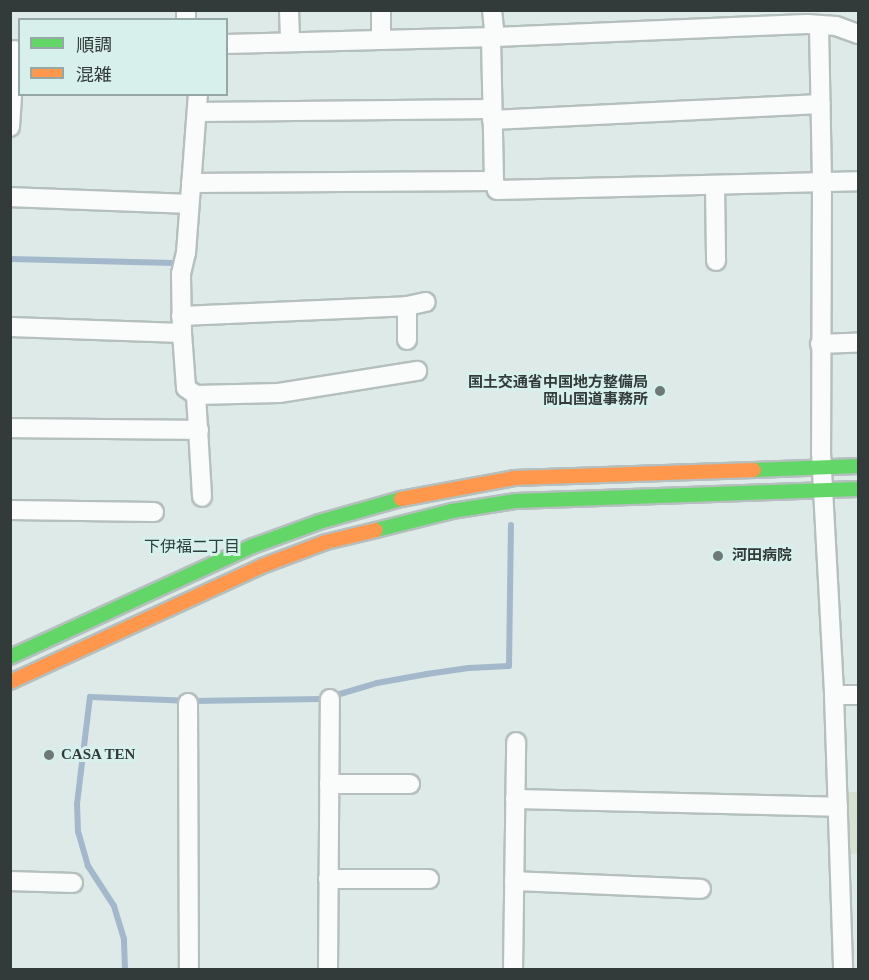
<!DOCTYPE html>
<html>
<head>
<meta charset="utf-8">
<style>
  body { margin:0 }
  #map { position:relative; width:869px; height:980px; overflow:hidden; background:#ddeae8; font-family:"Times New Roman","Noto Sans JP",serif }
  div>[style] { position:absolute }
  .green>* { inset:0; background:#d7e0d1 }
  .stream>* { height:6px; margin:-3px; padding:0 3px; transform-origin:3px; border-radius:3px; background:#a3b8cb }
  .roads { filter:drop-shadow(2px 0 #b5bfbe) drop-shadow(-2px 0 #b5bfbe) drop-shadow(0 2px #b5bfbe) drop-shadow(0 -2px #b5bfbe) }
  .street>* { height:18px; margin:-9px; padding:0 9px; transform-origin:9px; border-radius:9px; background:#fafcfc }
  .fast>* { height:14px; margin:-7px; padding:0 7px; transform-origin:7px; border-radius:7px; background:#63d668 }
  .slow>* { height:14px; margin:-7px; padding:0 7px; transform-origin:7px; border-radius:7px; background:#ff974d }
  .rail>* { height:4.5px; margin-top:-2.25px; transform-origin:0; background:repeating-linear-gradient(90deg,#bec0c0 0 9px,transparent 0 13.5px) }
  .dots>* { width:16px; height:16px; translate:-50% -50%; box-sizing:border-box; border:3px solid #d7f0ec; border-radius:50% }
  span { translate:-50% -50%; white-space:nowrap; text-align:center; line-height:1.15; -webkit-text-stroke:6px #d7f0ec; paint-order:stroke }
  .poi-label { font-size:15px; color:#323b3a; font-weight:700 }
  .right { translate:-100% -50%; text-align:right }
  .left { translate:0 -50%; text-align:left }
  .neighbourhood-label { font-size:16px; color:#2b403d }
  .frame { position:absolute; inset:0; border:12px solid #323b3a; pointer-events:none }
  .legend { position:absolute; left:18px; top:18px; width:210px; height:78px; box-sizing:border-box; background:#d7f0ec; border:2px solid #95a8a5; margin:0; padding:8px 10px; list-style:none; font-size:18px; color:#323b3a }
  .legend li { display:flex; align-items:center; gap:12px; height:30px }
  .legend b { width:30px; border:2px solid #95a8a5 }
</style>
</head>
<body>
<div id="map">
  <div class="green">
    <i style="clip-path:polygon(844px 792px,858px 792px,858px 854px,845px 854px)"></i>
  </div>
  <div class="stream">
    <i style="left:10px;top:259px;width:164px;rotate:1.4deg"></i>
    <i style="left:125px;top:970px;width:31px;rotate:-92deg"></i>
    <i style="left:124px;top:939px;width:34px;rotate:-107deg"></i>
    <i style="left:114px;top:906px;width:48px;rotate:-123deg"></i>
    <i style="left:88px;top:866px;width:35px;rotate:-106deg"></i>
    <i style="left:78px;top:832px;width:28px;rotate:-92deg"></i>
    <i style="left:77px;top:804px;width:108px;rotate:-83.1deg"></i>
    <i style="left:90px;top:697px;width:103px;rotate:2.2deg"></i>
    <i style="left:193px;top:701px;width:130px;rotate:-0.9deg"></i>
    <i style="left:323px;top:699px;width:56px;rotate:-16.5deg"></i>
    <i style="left:377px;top:683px;width:51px;rotate:-10.2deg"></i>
    <i style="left:427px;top:674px;width:42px;rotate:-8.1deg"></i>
    <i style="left:469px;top:668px;width:40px;rotate:-2.9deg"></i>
    <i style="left:509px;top:666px;width:141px;rotate:-89.2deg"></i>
  </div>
  <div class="roads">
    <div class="street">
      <i style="left:186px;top:10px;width:10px;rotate:90deg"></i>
      <i style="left:289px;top:10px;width:32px;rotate:88deg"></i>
      <i style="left:492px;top:10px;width:27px;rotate:84deg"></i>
      <i style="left:819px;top:25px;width:157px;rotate:88.9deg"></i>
      <i style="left:822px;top:182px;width:270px;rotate:90.2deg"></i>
      <i style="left:821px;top:452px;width:243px;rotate:86.9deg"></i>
      <i style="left:834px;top:695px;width:275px;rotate:88.1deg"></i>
      <i style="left:491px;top:37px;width:144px;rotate:88.8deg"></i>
      <i style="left:494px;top:181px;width:9px;rotate:72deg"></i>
      <i style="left:497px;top:190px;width:361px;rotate:-1.4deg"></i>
      <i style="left:381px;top:40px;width:30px;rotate:-90deg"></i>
      <i style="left:226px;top:44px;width:269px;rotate:-1.5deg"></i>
      <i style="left:495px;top:37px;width:312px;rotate:-2.4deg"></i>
      <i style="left:807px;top:24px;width:29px;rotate:4deg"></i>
      <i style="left:836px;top:26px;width:23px;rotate:20deg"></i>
      <i style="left:197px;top:112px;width:295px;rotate:-0.6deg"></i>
      <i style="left:492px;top:120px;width:329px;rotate:-2.8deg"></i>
      <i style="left:10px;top:127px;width:77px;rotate:-86.3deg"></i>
      <i style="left:191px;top:183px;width:303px;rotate:-0.4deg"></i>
      <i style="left:715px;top:185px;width:76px;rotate:89.2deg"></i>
      <i style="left:10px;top:197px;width:179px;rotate:2.2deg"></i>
      <i style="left:407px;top:306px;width:34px;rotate:90deg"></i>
      <i style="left:181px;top:316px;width:226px;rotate:-2.5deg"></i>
      <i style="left:407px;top:306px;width:19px;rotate:-12deg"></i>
      <i style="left:10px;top:327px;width:172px;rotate:2deg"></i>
      <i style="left:182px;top:333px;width:59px;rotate:-91deg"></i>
      <i style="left:181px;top:274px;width:22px;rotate:-77deg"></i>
      <i style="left:186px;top:253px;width:159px;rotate:-85.7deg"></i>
      <i style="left:182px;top:333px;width:55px;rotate:85.8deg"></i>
      <i style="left:186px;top:388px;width:12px;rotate:35deg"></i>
      <i style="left:196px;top:395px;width:83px;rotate:-1.4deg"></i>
      <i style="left:279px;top:393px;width:140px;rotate:-9.1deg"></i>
      <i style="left:820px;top:344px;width:38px;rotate:-2deg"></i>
      <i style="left:196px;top:395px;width:102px;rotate:86.6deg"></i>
      <i style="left:10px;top:428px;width:189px;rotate:0.6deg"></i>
      <i style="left:10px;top:510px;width:144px;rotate:0.8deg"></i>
      <i style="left:834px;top:695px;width:24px"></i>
      <i style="left:188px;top:703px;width:267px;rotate:89.8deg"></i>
      <i style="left:329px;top:784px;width:81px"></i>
      <i style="left:515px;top:799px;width:323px;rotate:1.4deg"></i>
      <i style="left:328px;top:879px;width:101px"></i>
      <i style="left:10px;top:881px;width:63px;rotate:1.8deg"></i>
      <i style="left:514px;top:881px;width:187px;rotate:2.4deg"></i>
      <i style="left:328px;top:970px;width:271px;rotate:-89.6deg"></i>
      <i style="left:513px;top:970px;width:228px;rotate:-89.2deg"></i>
    </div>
    <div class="fast">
      <i style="left:754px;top:470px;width:104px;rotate:-2.2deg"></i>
      <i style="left:376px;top:530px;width:78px;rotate:-14deg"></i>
      <i style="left:452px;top:511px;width:65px;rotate:-8.9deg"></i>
      <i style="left:516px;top:501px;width:342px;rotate:-2deg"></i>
      <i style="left:10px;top:657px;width:267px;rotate:-24.6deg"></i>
      <i style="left:253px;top:546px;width:70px;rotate:-20deg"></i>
      <i style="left:319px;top:522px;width:85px;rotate:-15.7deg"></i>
    </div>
    <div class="slow">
      <i style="left:401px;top:499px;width:115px;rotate:-10.5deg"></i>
      <i style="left:514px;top:478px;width:240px;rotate:-1.9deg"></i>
      <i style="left:10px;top:682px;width:277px;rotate:-24.7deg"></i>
      <i style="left:262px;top:566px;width:68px;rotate:-20.6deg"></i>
      <i style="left:326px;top:542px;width:51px;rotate:-13.5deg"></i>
    </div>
  </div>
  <div class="rail">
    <i style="left:858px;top:10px;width:1px;rotate:90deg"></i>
  </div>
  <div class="dots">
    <i style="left:660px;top:391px;background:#6e7877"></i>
    <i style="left:718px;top:556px;background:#6e7877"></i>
    <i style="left:49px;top:755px;background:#6e7877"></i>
  </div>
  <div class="poi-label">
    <span class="right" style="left:648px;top:391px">国土交通省中国地方整備局<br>岡山国道事務所</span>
    <span class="left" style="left:732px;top:556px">河田病院</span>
    <span class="left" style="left:61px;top:755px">CASA TEN</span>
  </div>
  <div class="neighbourhood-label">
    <span style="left:192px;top:547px">下伊福二丁目</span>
  </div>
  <div class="frame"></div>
  <ul class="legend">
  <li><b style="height:8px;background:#63d668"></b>順調</li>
  <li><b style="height:8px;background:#ff974d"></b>混雑</li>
  </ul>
</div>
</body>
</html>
